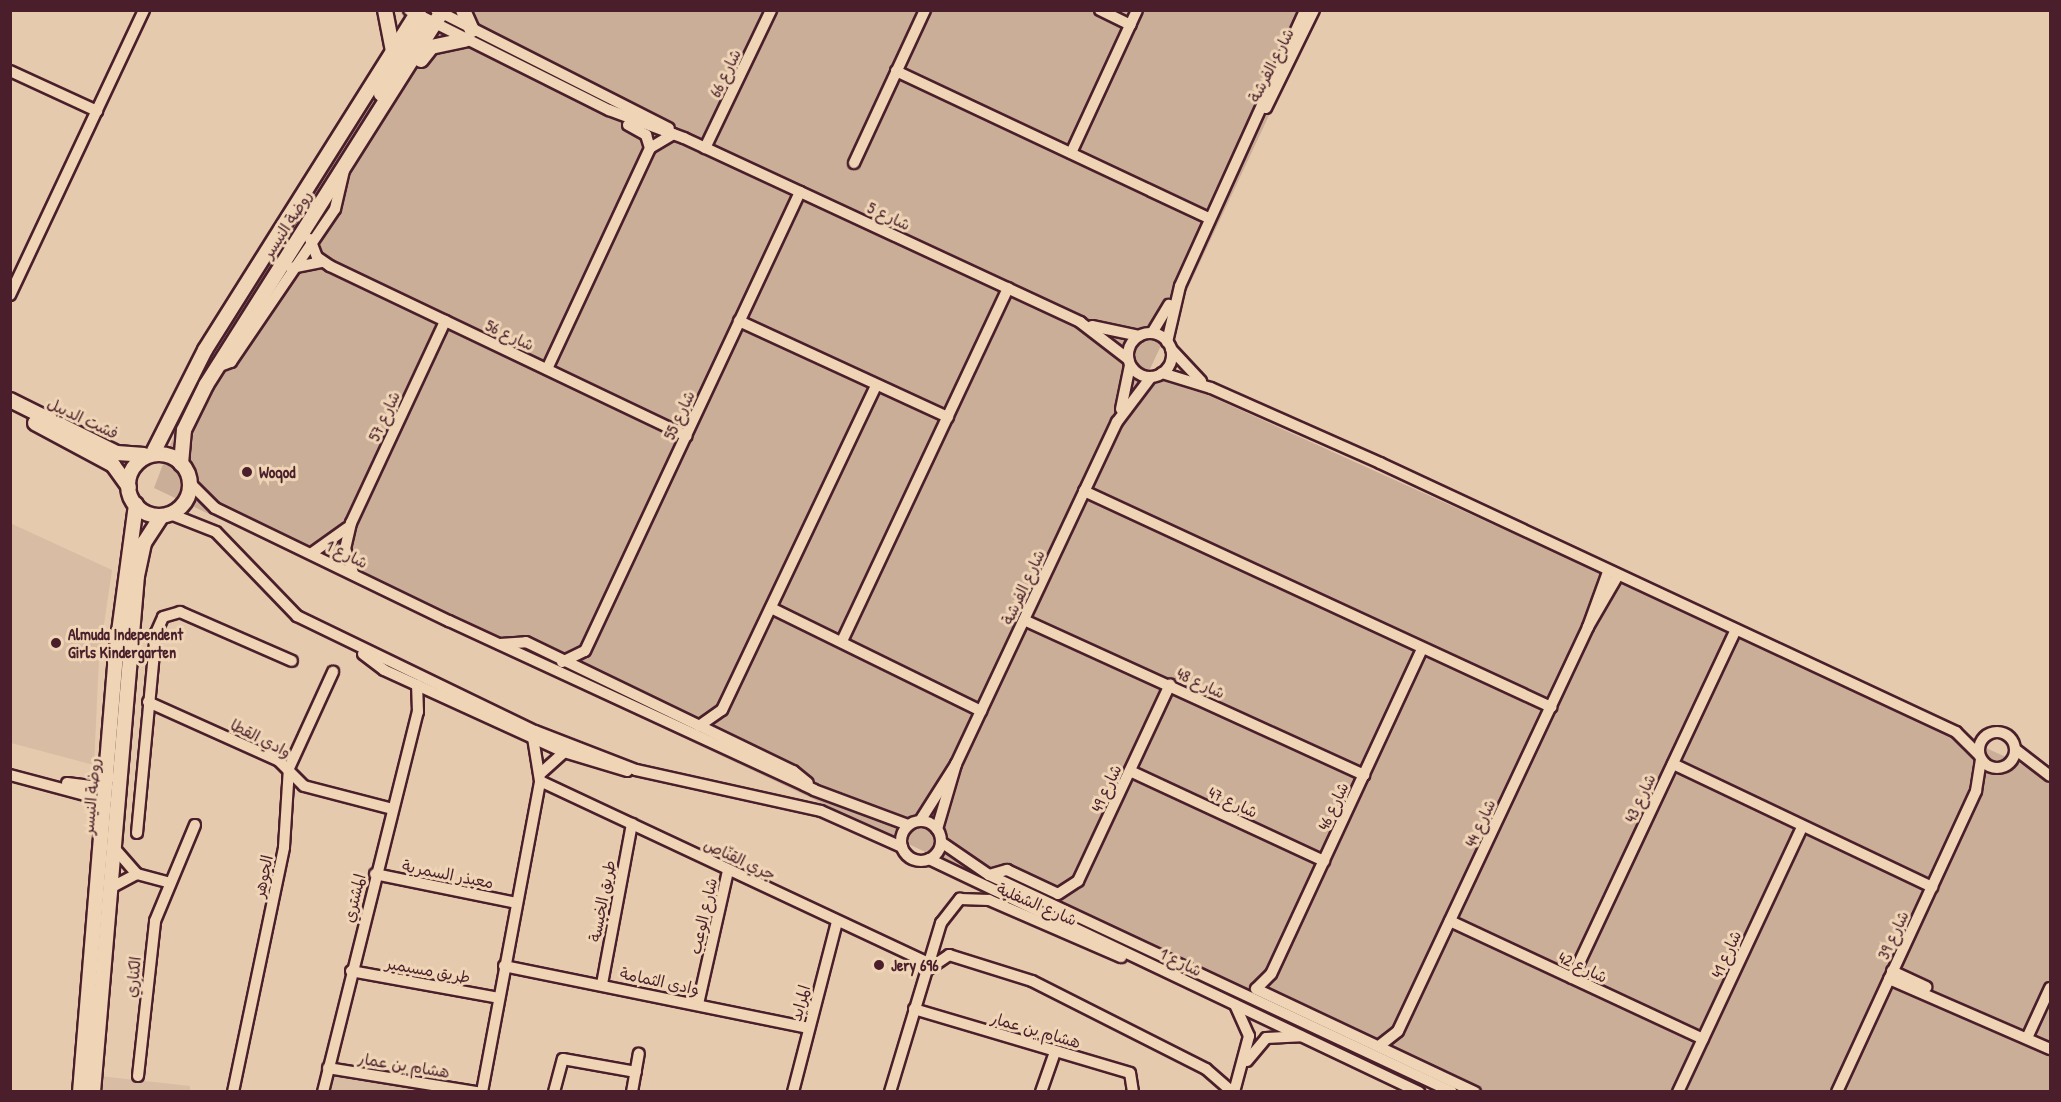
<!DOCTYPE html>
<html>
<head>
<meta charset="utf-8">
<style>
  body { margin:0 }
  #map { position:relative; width:2061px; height:1102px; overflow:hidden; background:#e5caae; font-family:"Patrick Hand","Playpen Sans Arabic",sans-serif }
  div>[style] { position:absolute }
  .built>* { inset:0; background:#d8bca3 }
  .green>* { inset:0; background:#cbae98 }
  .roads { filter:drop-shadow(2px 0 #4a1f2b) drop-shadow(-2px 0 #4a1f2b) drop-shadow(0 2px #4a1f2b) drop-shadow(0 -2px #4a1f2b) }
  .street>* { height:10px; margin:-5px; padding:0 5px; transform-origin:5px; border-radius:5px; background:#efd5b6 }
  .street>.ring { margin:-5px; padding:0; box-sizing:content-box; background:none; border:10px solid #efd5b6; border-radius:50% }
  .secondary>* { height:14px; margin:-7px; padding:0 7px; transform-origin:7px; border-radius:7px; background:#efd5b6 }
  .secondary>.ring { margin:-7px; padding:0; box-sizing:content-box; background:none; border:14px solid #efd5b6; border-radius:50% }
  .dots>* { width:16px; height:16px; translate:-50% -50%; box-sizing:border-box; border:3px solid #efd5b6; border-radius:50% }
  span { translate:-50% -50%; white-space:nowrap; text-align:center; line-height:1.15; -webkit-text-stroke:6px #efd5b6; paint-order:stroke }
  .street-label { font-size:16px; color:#4a1f2b }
  .poi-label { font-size:16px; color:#4a1f2b; font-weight:700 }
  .left { translate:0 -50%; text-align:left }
  .frame { position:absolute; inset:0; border:12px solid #4a1f2b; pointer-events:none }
</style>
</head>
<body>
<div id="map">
  <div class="built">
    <i style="clip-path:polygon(10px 523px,112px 570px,99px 658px,94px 765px,11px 743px)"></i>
    <i style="clip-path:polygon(332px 1072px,444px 1092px,326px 1092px)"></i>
    <i style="clip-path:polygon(99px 1076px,190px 1086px,190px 1091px,97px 1092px)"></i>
  </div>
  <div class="green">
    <i style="clip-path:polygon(425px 11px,1318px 11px,1150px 369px,2050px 777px,2050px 1091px,1432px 1091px,154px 488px,181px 417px,236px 317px)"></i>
  </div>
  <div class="roads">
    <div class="street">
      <i style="left:409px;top:10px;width:224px;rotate:26.6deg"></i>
      <i style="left:609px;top:110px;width:80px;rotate:20.5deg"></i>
      <i style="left:684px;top:138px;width:437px;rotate:24.9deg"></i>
      <i style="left:1080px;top:322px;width:61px;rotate:37.6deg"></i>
      <i style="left:436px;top:10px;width:261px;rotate:26.9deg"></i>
      <i style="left:1100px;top:10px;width:34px;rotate:26deg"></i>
      <i style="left:10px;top:71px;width:96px;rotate:24.7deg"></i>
      <i style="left:896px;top:71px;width:346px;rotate:25.2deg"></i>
      <i style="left:1266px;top:108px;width:109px;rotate:-63.9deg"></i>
      <i style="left:628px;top:125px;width:21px;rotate:29deg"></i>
      <i style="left:646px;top:135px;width:14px;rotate:73deg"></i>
      <i style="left:705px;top:148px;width:153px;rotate:-64.4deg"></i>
      <i style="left:1071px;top:153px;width:157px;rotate:-65.2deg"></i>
      <i style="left:854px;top:163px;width:169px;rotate:-65.1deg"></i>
      <i style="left:310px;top:239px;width:19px;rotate:69deg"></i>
      <i style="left:317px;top:257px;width:16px;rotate:35deg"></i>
      <i style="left:330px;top:266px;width:395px;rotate:25.5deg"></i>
      <i style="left:291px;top:268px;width:32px;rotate:-11deg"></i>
      <i style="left:10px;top:295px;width:315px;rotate:-64.8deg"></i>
      <i style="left:739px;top:321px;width:230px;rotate:24.7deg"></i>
      <i style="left:1092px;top:326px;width:48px;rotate:12deg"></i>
      <i style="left:1152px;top:333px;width:33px;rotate:-59deg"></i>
      <i class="ring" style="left:1128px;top:333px;width:34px;height:34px"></i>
      <i style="left:1167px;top:342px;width:57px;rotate:-76.9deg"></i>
      <i style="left:1180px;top:286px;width:303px;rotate:-65.6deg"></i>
      <i style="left:1171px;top:349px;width:44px;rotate:46.8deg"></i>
      <i style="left:217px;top:367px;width:15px;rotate:-20deg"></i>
      <i style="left:231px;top:362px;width:185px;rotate:-55.8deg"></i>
      <i style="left:335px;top:209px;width:44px;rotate:-76.9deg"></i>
      <i style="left:547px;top:369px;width:244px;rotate:-65deg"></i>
      <i style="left:650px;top:148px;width:27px;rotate:-31deg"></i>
      <i style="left:1162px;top:373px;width:51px;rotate:17deg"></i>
      <i style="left:1211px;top:388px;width:185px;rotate:23.9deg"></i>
      <i style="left:1380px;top:463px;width:636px;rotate:25.03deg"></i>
      <i style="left:1956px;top:732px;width:33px;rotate:45deg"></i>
      <i style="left:1121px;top:409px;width:45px;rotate:-78.4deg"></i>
      <i style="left:188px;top:481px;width:38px;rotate:45deg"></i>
      <i style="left:215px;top:508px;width:260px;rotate:25.8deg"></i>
      <i style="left:449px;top:621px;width:402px;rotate:24.8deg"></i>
      <i style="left:814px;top:790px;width:100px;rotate:20.4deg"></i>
      <i style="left:1084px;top:491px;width:515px;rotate:24.82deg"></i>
      <i style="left:173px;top:515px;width:46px;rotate:21.6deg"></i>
      <i style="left:216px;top:532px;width:117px;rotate:46deg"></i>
      <i style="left:297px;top:616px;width:264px;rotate:25.8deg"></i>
      <i style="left:535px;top:731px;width:108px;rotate:21.1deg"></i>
      <i style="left:636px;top:770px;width:189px;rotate:12.5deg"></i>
      <i style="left:821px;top:811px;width:89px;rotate:24deg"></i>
      <i style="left:312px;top:553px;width:43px;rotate:-35.5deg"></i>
      <i style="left:353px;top:573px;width:25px;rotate:-108deg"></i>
      <i style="left:345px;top:549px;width:27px;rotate:-77deg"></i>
      <i style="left:351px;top:523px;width:223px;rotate:-65deg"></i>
      <i style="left:771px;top:608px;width:234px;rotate:26.1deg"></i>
      <i style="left:1024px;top:620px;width:374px;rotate:24.5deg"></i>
      <i style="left:1588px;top:627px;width:59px;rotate:-70deg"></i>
      <i style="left:842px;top:641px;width:390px;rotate:-64.8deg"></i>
      <i style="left:500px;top:644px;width:26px;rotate:-4deg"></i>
      <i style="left:526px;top:642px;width:297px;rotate:25.8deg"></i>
      <i style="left:793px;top:771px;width:19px;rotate:39deg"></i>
      <i style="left:1422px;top:649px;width:358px;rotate:114.9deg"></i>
      <i style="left:1271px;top:974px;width:21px;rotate:135deg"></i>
      <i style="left:1256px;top:989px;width:242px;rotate:25.2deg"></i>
      <i style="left:363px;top:654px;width:26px;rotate:37deg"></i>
      <i style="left:384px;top:670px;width:198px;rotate:24.5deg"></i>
      <i style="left:564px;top:752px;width:66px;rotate:16.8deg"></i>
      <i style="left:562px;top:662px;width:25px;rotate:-26deg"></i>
      <i style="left:585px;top:651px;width:507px;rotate:-64.9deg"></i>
      <i style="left:148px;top:702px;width:144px;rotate:24.2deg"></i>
      <i style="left:279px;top:761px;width:35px;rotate:45deg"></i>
      <i style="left:304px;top:786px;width:91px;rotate:14.6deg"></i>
      <i style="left:699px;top:726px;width:28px;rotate:-35deg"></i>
      <i style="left:722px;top:710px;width:360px;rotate:-64.6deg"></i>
      <i class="ring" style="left:1979px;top:732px;width:26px;height:26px"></i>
      <i style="left:2015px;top:749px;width:44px;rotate:37.6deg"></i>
      <i style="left:1673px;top:764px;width:287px;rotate:25.4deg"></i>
      <i style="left:1130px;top:771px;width:214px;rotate:24.9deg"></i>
      <i style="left:541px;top:773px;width:31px;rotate:-42deg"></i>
      <i style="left:10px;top:775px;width:82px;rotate:14.9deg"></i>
      <i style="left:89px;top:796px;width:21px;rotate:37deg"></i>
      <i style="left:540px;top:781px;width:429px;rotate:25.1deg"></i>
      <i style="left:67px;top:783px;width:24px;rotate:7deg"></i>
      <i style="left:91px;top:786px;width:20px;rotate:-24deg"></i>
      <i style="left:920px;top:821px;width:67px;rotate:-57.7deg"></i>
      <i style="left:956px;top:764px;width:378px;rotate:-64.8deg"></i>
      <i style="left:1117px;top:422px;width:56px;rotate:-52.9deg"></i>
      <i class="ring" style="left:901px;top:821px;width:30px;height:30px"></i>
      <i style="left:937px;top:829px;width:68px;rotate:-73.7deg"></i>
      <i style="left:137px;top:833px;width:201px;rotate:-84.6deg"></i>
      <i style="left:156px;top:633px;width:17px;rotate:-66deg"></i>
      <i style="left:163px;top:617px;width:18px;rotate:-16deg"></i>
      <i style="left:180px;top:612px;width:122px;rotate:23.6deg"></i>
      <i style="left:941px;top:842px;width:58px;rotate:34.5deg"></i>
      <i style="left:989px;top:875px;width:511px;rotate:25.11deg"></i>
      <i style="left:116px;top:850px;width:32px;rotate:49deg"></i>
      <i style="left:137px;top:874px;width:31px;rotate:15deg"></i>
      <i style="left:929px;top:859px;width:543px;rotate:25.43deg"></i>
      <i style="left:375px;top:874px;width:144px;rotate:11.6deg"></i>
      <i style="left:989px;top:875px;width:19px;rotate:-16deg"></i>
      <i style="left:1007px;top:870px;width:56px;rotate:25.2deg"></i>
      <i style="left:1058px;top:894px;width:24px;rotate:-33deg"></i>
      <i style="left:1078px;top:881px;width:217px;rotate:-64.9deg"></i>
      <i style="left:114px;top:886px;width:26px;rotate:-28deg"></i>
      <i style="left:1450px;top:921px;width:279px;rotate:25deg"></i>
      <i style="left:504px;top:966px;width:311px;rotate:11.5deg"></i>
      <i style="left:927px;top:970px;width:27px;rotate:-34deg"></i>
      <i style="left:949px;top:955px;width:87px;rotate:17.4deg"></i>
      <i style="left:1032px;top:981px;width:195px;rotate:26.8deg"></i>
      <i style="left:1206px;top:1069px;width:35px;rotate:41deg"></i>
      <i style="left:351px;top:971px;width:150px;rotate:10.3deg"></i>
      <i style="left:1892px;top:971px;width:38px;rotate:25deg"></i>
      <i style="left:1572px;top:978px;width:383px;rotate:-64.8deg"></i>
      <i style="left:1889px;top:979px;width:176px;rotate:23.5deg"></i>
      <i style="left:602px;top:984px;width:163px;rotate:-79.4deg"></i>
      <i style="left:698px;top:1004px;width:136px;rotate:-77.3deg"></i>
      <i style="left:914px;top:1009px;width:225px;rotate:16.5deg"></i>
      <i style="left:1130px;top:1073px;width:19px;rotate:81deg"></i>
      <i style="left:2027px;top:1038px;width:55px;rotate:-65.3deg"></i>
      <i style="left:1379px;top:1046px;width:24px;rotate:-38deg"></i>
      <i style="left:1398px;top:1031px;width:446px;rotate:-64.8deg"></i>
      <i style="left:1588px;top:627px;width:58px;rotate:-59.9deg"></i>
      <i style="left:1247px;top:1061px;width:30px;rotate:-50deg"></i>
      <i style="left:1266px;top:1038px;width:35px;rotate:-3deg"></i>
      <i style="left:328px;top:1068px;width:151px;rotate:9.2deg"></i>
      <i style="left:138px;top:1076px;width:156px;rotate:-83.7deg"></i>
      <i style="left:155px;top:921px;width:104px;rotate:-67.4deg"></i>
      <i style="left:233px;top:1092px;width:250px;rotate:-78.2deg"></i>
      <i style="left:284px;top:847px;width:79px;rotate:-86.4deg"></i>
      <i style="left:289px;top:768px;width:106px;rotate:-65.4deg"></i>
      <i style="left:323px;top:1092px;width:392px;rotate:-76deg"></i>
      <i style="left:418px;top:712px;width:27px;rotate:-92deg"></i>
      <i style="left:482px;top:1092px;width:316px;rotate:-79.4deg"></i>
      <i style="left:540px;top:781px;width:44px;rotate:-99.2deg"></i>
      <i style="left:554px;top:1092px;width:34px;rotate:-75deg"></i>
      <i style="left:563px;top:1059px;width:74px;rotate:10.1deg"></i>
      <i style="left:632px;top:1092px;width:39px;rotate:-80deg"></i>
      <i style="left:793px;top:1092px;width:176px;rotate:-75.5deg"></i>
      <i style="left:890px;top:1092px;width:177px;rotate:-73.2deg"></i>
      <i style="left:941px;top:923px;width:31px;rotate:-52deg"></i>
      <i style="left:960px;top:899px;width:29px;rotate:2deg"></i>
      <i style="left:989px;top:900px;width:144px;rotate:23.4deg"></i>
      <i style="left:1041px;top:1092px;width:42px;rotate:-70.7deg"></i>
      <i style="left:1234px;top:1092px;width:58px;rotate:-75deg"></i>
      <i style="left:1249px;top:1036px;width:34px;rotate:-114deg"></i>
      <i style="left:1678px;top:1092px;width:290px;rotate:-64.9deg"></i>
      <i style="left:1837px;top:1092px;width:332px;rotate:-65.2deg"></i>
      <i style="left:1976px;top:791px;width:32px;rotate:-81deg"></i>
    </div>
    <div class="secondary">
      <i style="left:385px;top:10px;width:42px;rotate:79deg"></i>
      <i style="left:463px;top:10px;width:22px;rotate:66deg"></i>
      <i style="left:421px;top:60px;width:16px;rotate:-52deg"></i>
      <i style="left:431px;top:47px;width:35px;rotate:-12deg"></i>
      <i style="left:381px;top:94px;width:82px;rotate:-60deg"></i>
      <i style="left:10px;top:400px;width:119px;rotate:26.4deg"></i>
      <i style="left:117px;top:453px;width:27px;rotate:4deg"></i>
      <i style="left:35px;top:423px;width:89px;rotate:28.3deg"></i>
      <i style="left:113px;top:465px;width:27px;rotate:54deg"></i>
      <i style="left:154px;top:451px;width:113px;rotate:-63.2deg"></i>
      <i style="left:205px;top:350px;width:402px;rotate:-57.8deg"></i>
      <i class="ring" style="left:128px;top:454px;width:48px;height:48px"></i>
      <i style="left:181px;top:464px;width:34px;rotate:-85deg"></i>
      <i style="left:184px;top:430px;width:50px;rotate:-63.9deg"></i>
      <i style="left:206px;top:385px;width:444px;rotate:-57.7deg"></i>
      <i style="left:80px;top:1092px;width:431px;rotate:-85.3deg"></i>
      <i style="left:115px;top:662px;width:159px;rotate:-82.4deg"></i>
      <i style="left:93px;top:1092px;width:518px;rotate:-85.13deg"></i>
      <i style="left:137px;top:576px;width:34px;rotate:-78deg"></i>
      <i style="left:144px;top:543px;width:30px;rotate:-57deg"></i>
    </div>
  </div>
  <div class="dots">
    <i style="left:247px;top:472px;background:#4a1f2b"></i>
    <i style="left:56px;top:643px;background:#4a1f2b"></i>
    <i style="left:879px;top:965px;background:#4a1f2b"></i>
  </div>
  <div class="street-label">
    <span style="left:1271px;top:65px;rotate:-63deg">شارع الفرشة</span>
    <span style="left:725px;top:73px;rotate:-64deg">شارع 66</span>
    <span style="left:889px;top:216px;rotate:25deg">شارع 5</span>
    <span style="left:287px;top:224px;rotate:-57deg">روضة النيسر</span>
    <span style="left:510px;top:335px;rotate:25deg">شارع 56</span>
    <span style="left:679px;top:415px;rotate:-65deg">شارع 55</span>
    <span style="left:384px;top:416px;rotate:-65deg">شارع 57</span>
    <span style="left:83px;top:418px;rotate:25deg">فشت الديبل</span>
    <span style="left:347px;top:554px;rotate:26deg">شارع 1</span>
    <span style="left:1023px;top:587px;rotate:-65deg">شارع الفرشة</span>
    <span style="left:1201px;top:683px;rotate:25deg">شارع 48</span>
    <span style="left:261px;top:738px;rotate:27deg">وادي القطا</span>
    <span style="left:1106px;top:788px;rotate:-65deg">شارع 49</span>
    <span style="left:91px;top:796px;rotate:-85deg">روضة النيسر</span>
    <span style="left:1640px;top:798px;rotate:-65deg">شارع 43</span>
    <span style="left:1233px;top:802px;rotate:25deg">شارع 47</span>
    <span style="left:1333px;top:806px;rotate:-65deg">شارع 46</span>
    <span style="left:1480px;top:823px;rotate:-65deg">شارع 44</span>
    <span style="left:740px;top:859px;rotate:25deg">جري القنّاص</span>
    <span style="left:448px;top:874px;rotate:11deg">معيذر السمرية</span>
    <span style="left:263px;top:876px;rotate:-78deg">الجوهر</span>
    <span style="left:354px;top:898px;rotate:-76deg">المشتري</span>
    <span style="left:602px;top:901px;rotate:-79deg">طريق الخيسة</span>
    <span style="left:1037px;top:904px;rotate:23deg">شارع الشفلية</span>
    <span style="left:703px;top:916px;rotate:-77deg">شارع الوعب</span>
    <span style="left:1893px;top:935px;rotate:-65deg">شارع 39</span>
    <span style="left:1726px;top:954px;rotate:-65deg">شارع 41</span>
    <span style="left:1181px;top:962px;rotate:26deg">شارع 1</span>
    <span style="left:1583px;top:967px;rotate:25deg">شارع 42</span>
    <span style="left:428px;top:970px;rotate:10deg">طريق مسيمير</span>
    <span style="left:133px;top:977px;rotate:-84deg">الكناري</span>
    <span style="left:660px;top:981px;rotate:12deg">وادى الثمامة</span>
    <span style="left:800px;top:1003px;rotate:-75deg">المرابد</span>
    <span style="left:1036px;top:1030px;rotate:16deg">هشام بن عمار</span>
    <span style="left:404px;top:1065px;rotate:9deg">هشام بن عمار</span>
  </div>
  <div class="poi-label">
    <span class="left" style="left:259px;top:472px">Woqod</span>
    <span class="left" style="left:68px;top:643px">Almuda Independent<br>Girls Kindergarten</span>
    <span class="left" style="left:891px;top:965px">Jery 696</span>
  </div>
  <div class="frame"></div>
</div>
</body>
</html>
